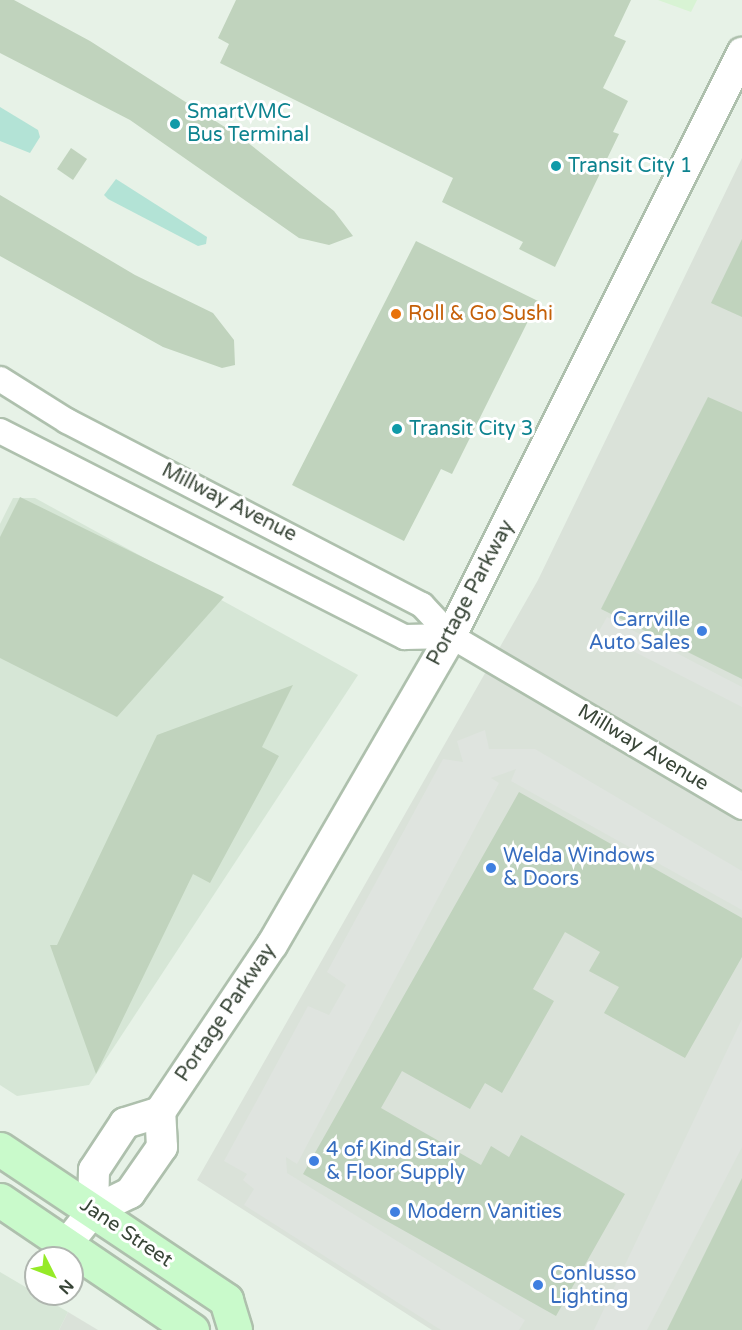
<!DOCTYPE html>
<html>
<head>
<meta charset="utf-8">
<style>
  body { margin:0 }
  #map { position:relative; width:742px; height:1330px; overflow:hidden; background:#e7f2e7; font-family:"Varela Round",sans-serif }
  div>[style] { position:absolute }
  .residential>* { inset:0; background:#d6e6d6 }
  .commercial>* { inset:0; background:#d8f3d4 }
  .industrial>* { inset:0; background:#dae2d9 }
  .green>* { inset:0; background:#b3e3d6 }
  .parking>* { inset:0; background:#dfe4df }
  .building>* { inset:0; background:#c0d3bd }
  .roads { filter:drop-shadow(2px 0 #aec0ad) drop-shadow(-2px 0 #aec0ad) drop-shadow(0 2px #aec0ad) drop-shadow(0 -2px #aec0ad) }
  .minor>* { height:24px; margin:-12px; padding:0 12px; transform-origin:12px; border-radius:12px; background:#fff }
  .tertiary>* { height:30px; margin:-15px; padding:0 15px; transform-origin:15px; border-radius:15px; background:#fff }
  .secondary>* { height:33px; margin:-16.5px; padding:0 16.5px; transform-origin:16.5px; border-radius:16.5px; background:#c9facb }
  .dots>* { width:16px; height:16px; translate:-50% -50%; box-sizing:border-box; border:3px solid #fff; border-radius:50% }
  span { translate:-50% -50%; white-space:nowrap; text-align:center; line-height:1.15; -webkit-text-stroke:6px #fff; paint-order:stroke }
  .culture-label { font-size:20px; color:#0d838f }
  .left { translate:0 -50%; text-align:left }
  .food-label { font-size:20px; color:#c56008 }
  .street-label { font-size:20px; color:#384537 }
  .shop-label { font-size:20px; color:#366cbe }
  .right { translate:-100% -50%; text-align:right }
  .north { position:absolute; left:24px; top:1246px; width:60px; height:60px; box-sizing:border-box; background:#fff; border:2px solid #afb5af; border-radius:50%; rotate:132deg; font-size:16px; font-weight:700; line-height:24px; text-align:center; color:#384537 }
  .north::after { content:''; display:block; margin:auto; width:21px; height:27px; background:#95ea27; clip-path:polygon(50% 0,100% 100%,50% 72%,0 100%) }
</style>
</head>
<body>
<div id="map">
  <div class="residential">
    <i style="clip-path:polygon(13px 498px,35px 498px,358px 675px,89px 1085px,17px 1096px,0 1085px,0 524px)"></i>
    <i style="clip-path:polygon(0 1272px,68px 1312px,59px 1330px,0 1330px)"></i>
  </div>
  <div class="commercial">
    <i style="clip-path:polygon(658px 0,697px 0,691px 12px)"></i>
  </div>
  <div class="industrial">
    <i style="clip-path:polygon(742px 158px,742px 1330px,432px 1330px,197px 1180px,538px 580px)"></i>
    <i style="clip-path:polygon(68px 1312px,98px 1330px,59px 1330px)"></i>
  </div>
  <div class="green">
    <i style="clip-path:polygon(0 107px,38px 130px,40px 137px,30px 153px,0 141px)"></i>
    <i style="clip-path:polygon(116px 179px,207px 237px,206px 244px,198px 246px,108px 199px,104px 195px)"></i>
  </div>
  <div class="parking">
    <i style="clip-path:polygon(607px 617px,742px 687px,742px 707px,598px 633px)"></i>
    <i style="clip-path:polygon(485px 730px,489px 749px,535px 749px,742px 871px,742px 910px,511px 781px,516px 769px,491px 778px,499px 783px,297px 1164px,286px 1157px,287px 1173px,525px 1320px,519px 1330px,441px 1330px,244px 1205px,254px 1189px,243px 1180px,247px 1174px,224px 1161px,308px 1006px,329px 1015px,346px 985px,327px 972px,443px 759px,463px 762px,457px 741px)"></i>
    <i style="clip-path:polygon(742px 1019px,742px 1147px,647px 1330px,594px 1330px)"></i>
  </div>
  <div class="building">
    <i style="clip-path:polygon(0 0,14px 0,90px 41px,242px 138px,334px 211px,353px 236px,329px 245px,299px 238px,130px 120px,0 53px)"></i>
    <i style="clip-path:polygon(236px 0,631px 0,614px 36px,626px 41px,603px 88px,628px 101px,613px 132px,619px 134px,555px 267px,519px 249px,523px 242px,442px 202px,453px 178px,220px 63px,229px 44px,218px 38px)"></i>
    <i style="clip-path:polygon(71px 148px,87px 159px,73px 180px,57px 169px)"></i>
    <i style="clip-path:polygon(0 195px,135px 275px,213px 313px,234px 340px,235px 365px,222px 368px,163px 347px,0 256px)"></i>
    <i style="clip-path:polygon(742px 239px,742px 317px,711px 303px)"></i>
    <i style="clip-path:polygon(416px 241px,538px 301px,452px 474px,441px 469px,404px 541px,292px 485px)"></i>
    <i style="clip-path:polygon(708px 397px,742px 412px,742px 679px,601px 609px)"></i>
    <i style="clip-path:polygon(20px 497px,224px 597px,117px 717px,0 658px,0 537px)"></i>
    <i style="clip-path:polygon(293px 685px,262px 747px,279px 756px,210px 883px,193px 874px,96px 1074px,50px 945px,57px 945px,157px 735px)"></i>
    <i style="clip-path:polygon(519px 792px,742px 918px,742px 957px,685px 1058px,604px 1013px,619px 987px,589px 971px,600px 952px,565px 932px,533px 989px,554px 1001px,502px 1093px,485px 1083px,470px 1109px,402px 1071px,381px 1108px,481px 1165px,491px 1146px,509px 1157px,521px 1135px,625px 1194px,556px 1316px,303px 1174px)"></i>
    <i style="clip-path:polygon(742px 1178px,742px 1330px,667px 1330px)"></i>
  </div>
  <div class="roads">
    <div class="minor">
      <i style="left:0;top:379px;width:79px;rotate:32.1deg"></i>
      <i style="left:67px;top:421px;width:400px;rotate:27.4deg"></i>
      <i style="left:422px;top:605px;width:42px;rotate:46.9deg"></i>
      <i style="left:451px;top:636px;width:338px;rotate:30.4deg"></i>
      <i style="left:0;top:431px;width:454px;rotate:27deg"></i>
      <i style="left:405px;top:637px;width:46px;rotate:-1.2deg"></i>
    </div>
    <div class="tertiary">
      <i style="left:93px;top:1211px;width:41px;rotate:-88.6deg"></i>
      <i style="left:94px;top:1170px;width:56px;rotate:-56.6deg"></i>
      <i style="left:125px;top:1123px;width:37px;rotate:-17deg"></i>
      <i style="left:66px;top:1245px;width:43px;rotate:-51.5deg"></i>
      <i style="left:93px;top:1211px;width:41px;rotate:-25.9deg"></i>
      <i style="left:130px;top:1193px;width:56px;rotate:-55.2deg"></i>
      <i style="left:162px;top:1147px;width:35px;rotate:-93deg"></i>
      <i style="left:160px;top:1112px;width:201px;rotate:-56.2deg"></i>
      <i style="left:272px;top:945px;width:357px;rotate:-59.9deg"></i>
      <i style="left:451px;top:636px;width:652px;rotate:-63.47deg"></i>
    </div>
    <div class="secondary">
      <i style="left:0;top:1149px;width:272px;rotate:33.7deg"></i>
      <i style="left:226px;top:1300px;width:31px;rotate:73deg"></i>
      <i style="left:0;top:1200px;width:232px;rotate:34.1deg"></i>
    </div>
  </div>
  <div class="dots">
    <i style="left:175px;top:124px;background:#0f9aa8"></i>
    <i style="left:556px;top:166px;background:#0f9aa8"></i>
    <i style="left:396px;top:314px;background:#e8710a"></i>
    <i style="left:397px;top:429px;background:#0f9aa8"></i>
    <i style="left:702px;top:631px;background:#3f7fe0"></i>
    <i style="left:491px;top:868px;background:#3f7fe0"></i>
    <i style="left:314px;top:1161px;background:#3f7fe0"></i>
    <i style="left:395px;top:1212px;background:#3f7fe0"></i>
    <i style="left:538px;top:1285px;background:#3f7fe0"></i>
  </div>
  <div class="culture-label">
    <span class="left" style="left:187px;top:124px">SmartVMC<br>Bus Terminal</span>
    <span class="left" style="left:568px;top:166px">Transit City 1</span>
    <span class="left" style="left:409px;top:429px">Transit City 3</span>
  </div>
  <div class="food-label">
    <span class="left" style="left:408px;top:314px">Roll &amp; Go Sushi</span>
  </div>
  <div class="street-label">
    <span style="left:229px;top:503px;rotate:27deg">Millway Avenue</span>
    <span style="left:471px;top:593px;rotate:-62deg">Portage Parkway</span>
    <span style="left:643px;top:748px;rotate:31deg">Millway Avenue</span>
    <span style="left:226px;top:1013px;rotate:-56deg">Portage Parkway</span>
    <span style="left:126px;top:1233px;rotate:34deg">Jane Street</span>
  </div>
  <div class="shop-label">
    <span class="right" style="left:690px;top:632px">Carrville<br>Auto Sales</span>
    <span class="left" style="left:503px;top:868px">Welda Windows<br>&amp; Doors</span>
    <span class="left" style="left:326px;top:1162px">4 of Kind Stair<br>&amp; Floor Supply</span>
    <span class="left" style="left:407px;top:1212px">Modern Vanities</span>
    <span class="left" style="left:550px;top:1286px">Conlusso<br>Lighting</span>
  </div>
  <div class="north">N</div>
</div>
</body>
</html>
